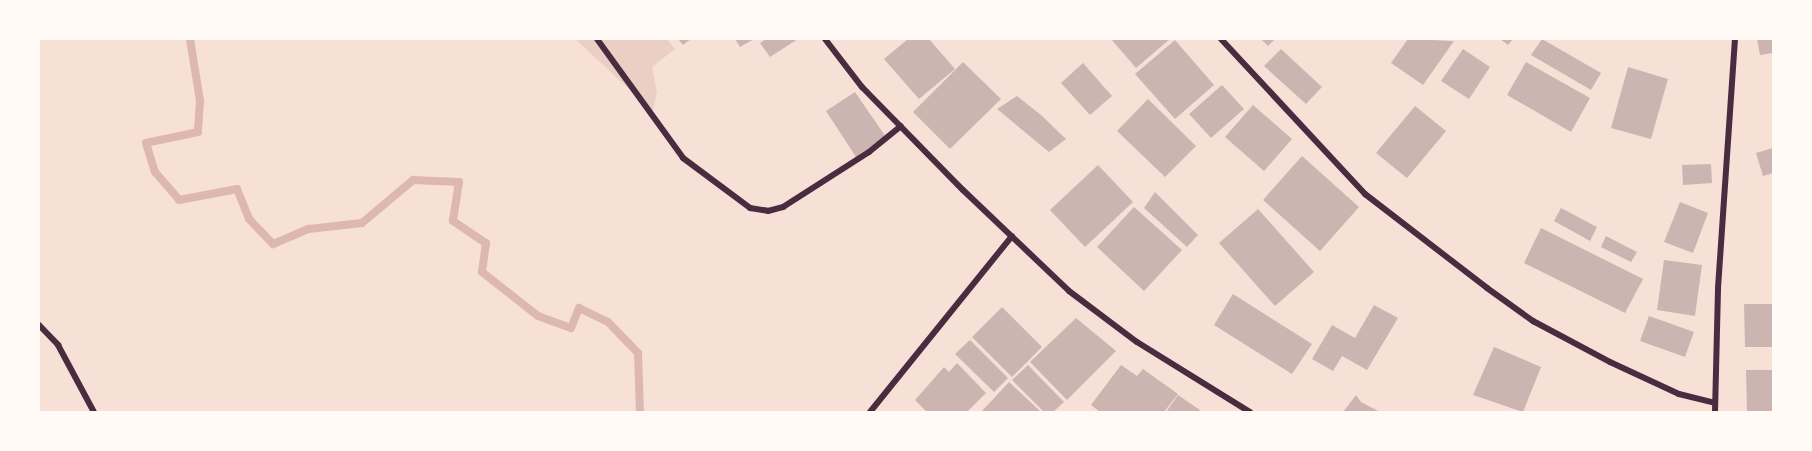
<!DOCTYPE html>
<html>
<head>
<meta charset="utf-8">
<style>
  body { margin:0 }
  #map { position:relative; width:1812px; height:451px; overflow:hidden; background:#f7e1d7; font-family:Spectral,serif }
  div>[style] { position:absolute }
  .green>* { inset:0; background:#ebcfc5 }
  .stream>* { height:8px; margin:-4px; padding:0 4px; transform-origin:4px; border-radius:4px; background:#dcb8b0 }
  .building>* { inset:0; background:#ccb4b1 }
  .minor>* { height:6px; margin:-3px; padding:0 3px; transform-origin:3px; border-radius:3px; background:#4a2c40 }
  span { translate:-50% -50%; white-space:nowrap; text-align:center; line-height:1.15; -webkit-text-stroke:6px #fffaf5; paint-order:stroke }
  .frame { position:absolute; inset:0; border:40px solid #fffaf5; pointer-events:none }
</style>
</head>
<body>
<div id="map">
  <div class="green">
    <i style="clip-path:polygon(575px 39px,667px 39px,675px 49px,652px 67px,657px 92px,653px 111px)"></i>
  </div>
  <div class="stream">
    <i style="left:190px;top:39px;width:63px;rotate:80.8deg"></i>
    <i style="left:200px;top:101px;width:31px;rotate:94deg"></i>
    <i style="left:198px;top:132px;width:53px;rotate:168.1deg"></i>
    <i style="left:146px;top:143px;width:30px;rotate:73deg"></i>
    <i style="left:155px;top:172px;width:37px;rotate:49deg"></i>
    <i style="left:179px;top:200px;width:59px;rotate:-10.7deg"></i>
    <i style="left:237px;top:189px;width:32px;rotate:68deg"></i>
    <i style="left:249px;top:219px;width:35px;rotate:46deg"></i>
    <i style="left:273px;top:244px;width:39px;rotate:-23deg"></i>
    <i style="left:309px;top:229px;width:53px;rotate:-6.5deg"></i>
    <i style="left:362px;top:223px;width:67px;rotate:-40.1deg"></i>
    <i style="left:413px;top:180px;width:46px;rotate:2.5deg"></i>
    <i style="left:459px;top:182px;width:39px;rotate:99deg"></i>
    <i style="left:453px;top:221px;width:40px;rotate:34deg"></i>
    <i style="left:486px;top:243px;width:29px;rotate:98deg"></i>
    <i style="left:482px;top:272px;width:71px;rotate:38.2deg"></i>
    <i style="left:538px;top:316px;width:35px;rotate:20deg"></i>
    <i style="left:571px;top:328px;width:22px;rotate:-68deg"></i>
    <i style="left:579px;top:308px;width:32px;rotate:26deg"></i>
    <i style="left:608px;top:322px;width:43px;rotate:45.9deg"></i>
    <i style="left:638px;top:353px;width:59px;rotate:88.1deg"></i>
  </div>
  <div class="building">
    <i style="clip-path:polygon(678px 39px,691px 39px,683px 45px)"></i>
    <i style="clip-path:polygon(735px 39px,754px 39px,740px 47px)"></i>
    <i style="clip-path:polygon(766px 39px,798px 39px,770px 57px,760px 43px)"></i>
    <i style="clip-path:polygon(908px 39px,929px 39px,955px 69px,919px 99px,884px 59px)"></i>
    <i style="clip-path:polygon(1111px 39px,1170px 39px,1136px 68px)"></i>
    <i style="clip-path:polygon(1261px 39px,1275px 39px,1268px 46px)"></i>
    <i style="clip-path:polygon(1408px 39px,1454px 41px,1423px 85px,1391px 63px)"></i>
    <i style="clip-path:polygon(1500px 39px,1513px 39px,1508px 45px)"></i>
    <i style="clip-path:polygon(1542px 39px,1601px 73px,1591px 90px,1531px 55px)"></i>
    <i style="clip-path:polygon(1757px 39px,1773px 39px,1773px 53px,1760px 55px)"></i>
    <i style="clip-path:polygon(1175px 40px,1214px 85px,1175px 119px,1135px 74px)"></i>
    <i style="clip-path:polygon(1281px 49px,1322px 87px,1306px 104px,1264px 66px)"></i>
    <i style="clip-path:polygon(1463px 49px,1490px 67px,1469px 99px,1441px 81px)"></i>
    <i style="clip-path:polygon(963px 62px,1001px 99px,950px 149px,913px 112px)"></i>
    <i style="clip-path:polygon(1526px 62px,1590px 98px,1571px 132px,1507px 95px)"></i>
    <i style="clip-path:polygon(1083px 63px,1112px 96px,1090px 115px,1061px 83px)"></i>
    <i style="clip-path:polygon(1628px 67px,1668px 79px,1651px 139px,1611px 128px)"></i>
    <i style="clip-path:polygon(1222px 85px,1244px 109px,1211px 138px,1189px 114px)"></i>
    <i style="clip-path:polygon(855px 92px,886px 137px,856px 157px,826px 111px)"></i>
    <i style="clip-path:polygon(1017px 96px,1041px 115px,1066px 139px,1049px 152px,997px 109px)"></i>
    <i style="clip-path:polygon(1148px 99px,1196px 146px,1165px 177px,1117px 131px)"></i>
    <i style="clip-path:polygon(1253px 105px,1292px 139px,1264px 171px,1225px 137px)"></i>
    <i style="clip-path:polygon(1415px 106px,1446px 131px,1407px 178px,1376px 153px)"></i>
    <i style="clip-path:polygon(1773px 148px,1773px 173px,1763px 176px,1756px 153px)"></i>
    <i style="clip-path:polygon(1302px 156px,1359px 207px,1320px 251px,1263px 200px)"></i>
    <i style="clip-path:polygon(1711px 164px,1712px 183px,1683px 185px,1682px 165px)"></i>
    <i style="clip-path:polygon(1098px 165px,1133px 202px,1085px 247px,1050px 210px)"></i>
    <i style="clip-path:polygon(1155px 192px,1198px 235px,1187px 247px,1144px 208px)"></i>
    <i style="clip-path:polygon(1680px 202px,1708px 213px,1693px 253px,1664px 242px)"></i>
    <i style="clip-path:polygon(1134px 207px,1182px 250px,1144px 291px,1097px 247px)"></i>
    <i style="clip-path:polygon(1561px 208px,1597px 227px,1590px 241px,1554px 221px)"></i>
    <i style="clip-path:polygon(1258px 209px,1314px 272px,1275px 306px,1219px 243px)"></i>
    <i style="clip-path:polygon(1541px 228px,1643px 279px,1625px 313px,1524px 263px)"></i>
    <i style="clip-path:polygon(1606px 236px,1637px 252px,1631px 262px,1601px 247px)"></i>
    <i style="clip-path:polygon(1664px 260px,1702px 265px,1695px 316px,1657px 310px)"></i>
    <i style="clip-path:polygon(1233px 294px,1312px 344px,1292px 374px,1214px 325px)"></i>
    <i style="clip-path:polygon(1744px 304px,1773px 304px,1773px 347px,1745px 347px)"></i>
    <i style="clip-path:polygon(1374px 305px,1398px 318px,1367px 370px,1342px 356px,1333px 371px,1312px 359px,1332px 325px,1355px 338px)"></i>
    <i style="clip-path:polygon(1002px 307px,1042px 347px,1012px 377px,972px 337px)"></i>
    <i style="clip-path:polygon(1649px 316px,1694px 332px,1685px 357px,1640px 341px)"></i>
    <i style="clip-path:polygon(1076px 318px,1116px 351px,1067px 400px,1030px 362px)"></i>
    <i style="clip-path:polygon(970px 340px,1008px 378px,994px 392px,955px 354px)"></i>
    <i style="clip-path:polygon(1494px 347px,1541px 367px,1523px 412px,1473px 395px)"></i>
    <i style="clip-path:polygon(957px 363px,986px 393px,967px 412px,927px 412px,915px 400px,944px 367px,949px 372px)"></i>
    <i style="clip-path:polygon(1028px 365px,1064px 402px,1053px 412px,1044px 412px,1012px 380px)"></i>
    <i style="clip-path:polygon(1121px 365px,1137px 376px,1143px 369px,1178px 394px,1164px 412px,1100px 412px,1091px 405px)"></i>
    <i style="clip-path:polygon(1746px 370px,1773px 370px,1773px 412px,1747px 412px)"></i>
    <i style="clip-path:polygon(1009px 382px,1041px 412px,982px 411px)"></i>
    <i style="clip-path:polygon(1178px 395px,1200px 410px,1199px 412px,1166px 412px)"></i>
    <i style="clip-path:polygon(1356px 395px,1361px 402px,1380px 412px,1343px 412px)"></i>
  </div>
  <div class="minor">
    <i style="left:597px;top:39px;width:147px;rotate:54.1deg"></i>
    <i style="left:683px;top:158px;width:84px;rotate:36.7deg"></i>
    <i style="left:750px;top:208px;width:18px;rotate:9deg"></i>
    <i style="left:768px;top:211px;width:16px;rotate:-15deg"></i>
    <i style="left:783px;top:207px;width:102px;rotate:-32.6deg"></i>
    <i style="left:869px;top:152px;width:41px;rotate:-39.1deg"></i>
    <i style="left:825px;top:39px;width:61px;rotate:52.4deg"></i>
    <i style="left:862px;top:87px;width:144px;rotate:45.6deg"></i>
    <i style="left:963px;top:190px;width:146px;rotate:43.6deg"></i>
    <i style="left:1069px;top:291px;width:85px;rotate:36.9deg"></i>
    <i style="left:1137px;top:342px;width:133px;rotate:31.8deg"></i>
    <i style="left:1221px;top:39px;width:212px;rotate:47.1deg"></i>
    <i style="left:1365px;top:194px;width:154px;rotate:37.6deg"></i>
    <i style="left:1487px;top:288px;width:57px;rotate:35.7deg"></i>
    <i style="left:1533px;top:321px;width:87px;rotate:28deg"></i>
    <i style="left:1610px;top:362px;width:76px;rotate:24.9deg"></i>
    <i style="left:1679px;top:394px;width:36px;rotate:14deg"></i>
    <i style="left:39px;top:325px;width:28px;rotate:46deg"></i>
    <i style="left:58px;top:345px;width:76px;rotate:61.8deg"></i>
    <i style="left:870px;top:412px;width:226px;rotate:-51.1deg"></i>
    <i style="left:1715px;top:412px;width:124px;rotate:-88.6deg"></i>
    <i style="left:1718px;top:288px;width:250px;rotate:-86.1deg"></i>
  </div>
  <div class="frame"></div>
</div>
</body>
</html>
